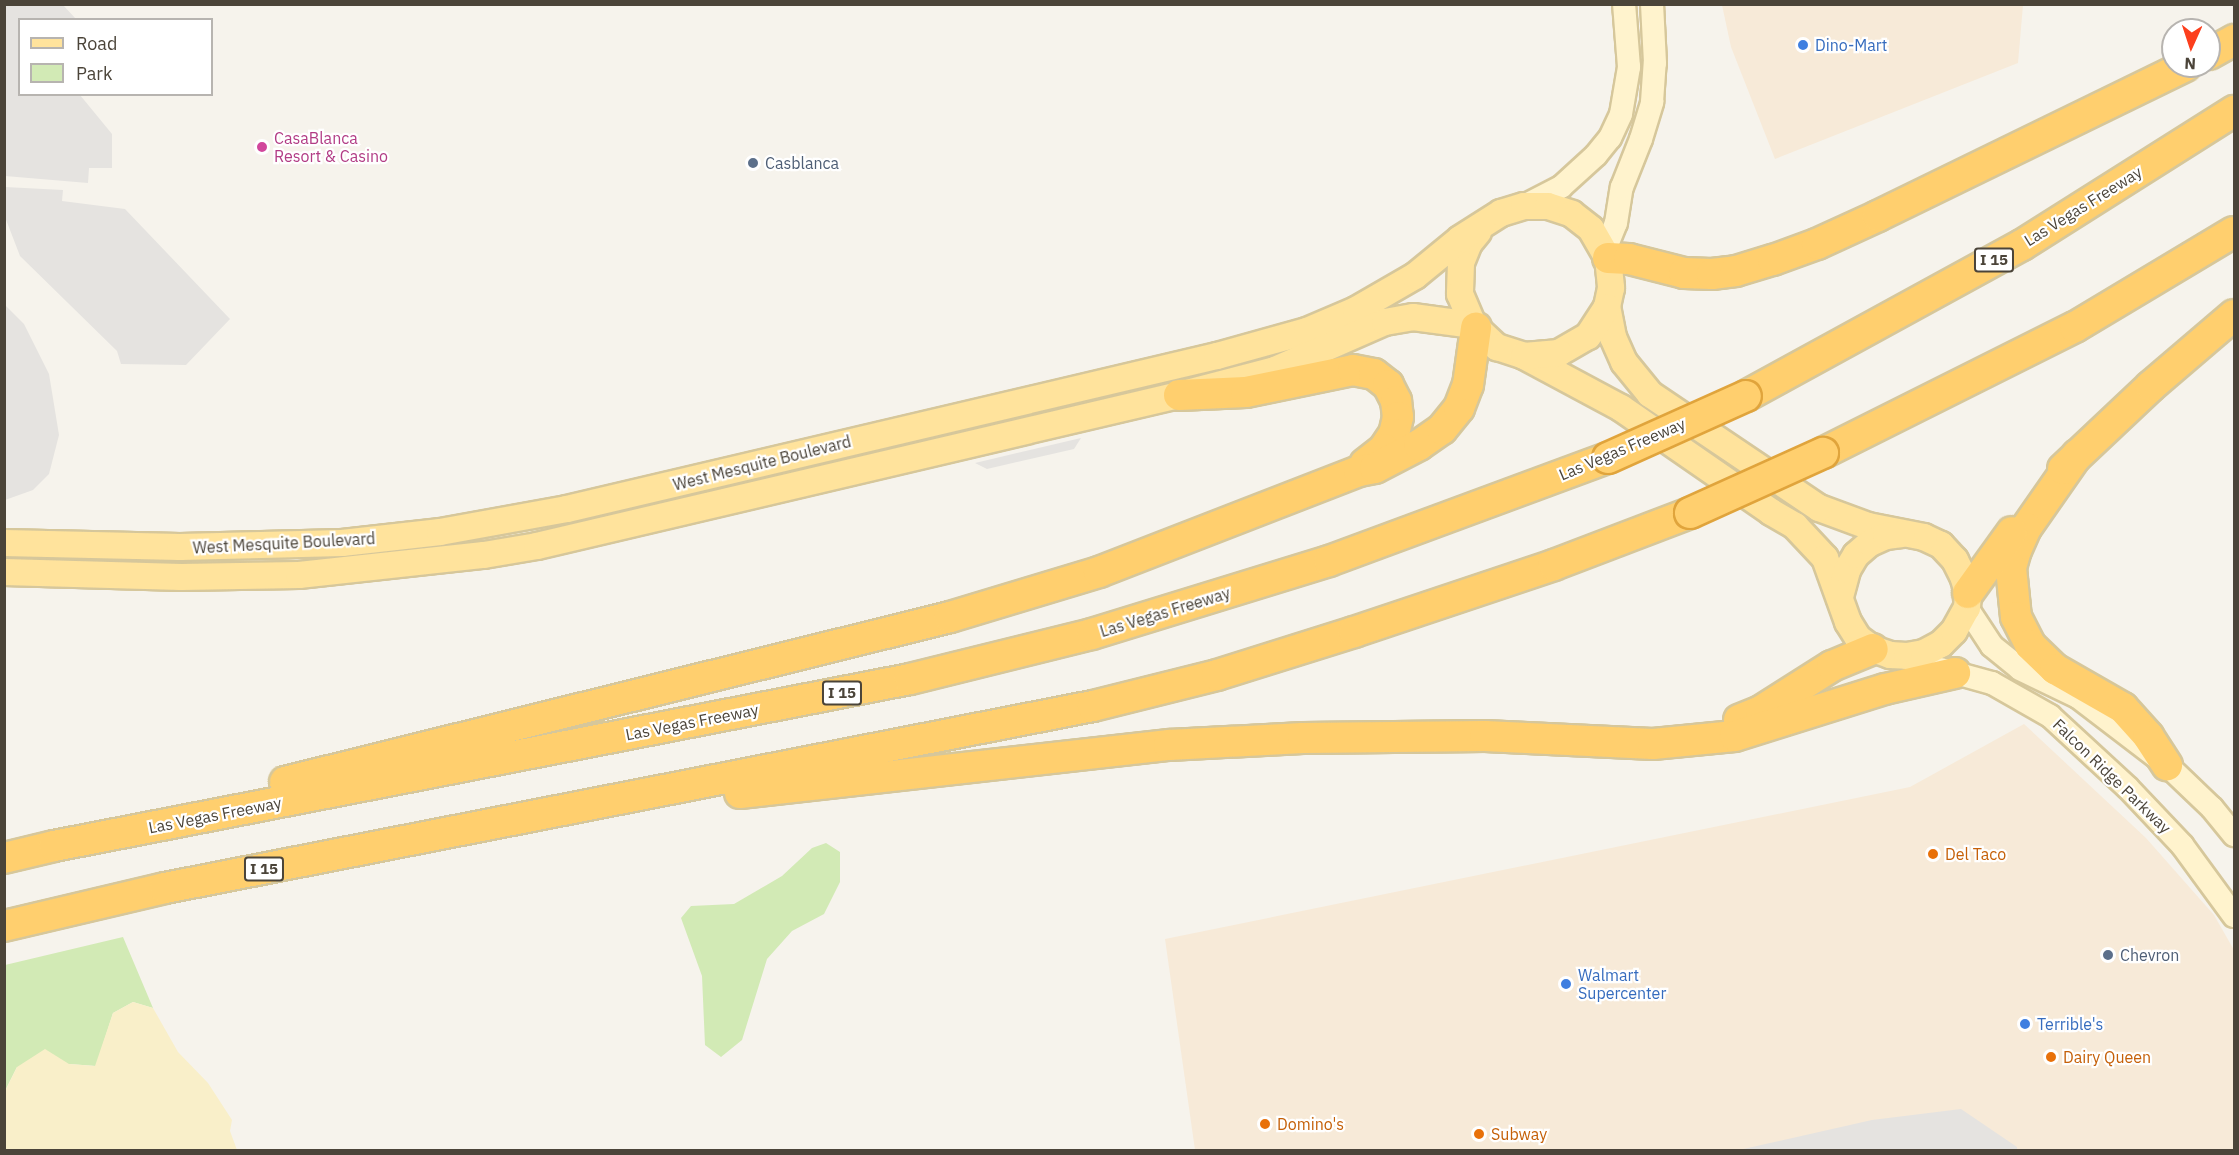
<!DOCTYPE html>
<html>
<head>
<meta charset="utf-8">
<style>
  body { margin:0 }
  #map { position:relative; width:2239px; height:1155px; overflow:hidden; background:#f6f3ec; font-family:"IBM Plex Sans",sans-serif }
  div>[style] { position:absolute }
  .commercial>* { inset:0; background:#f7ead8 }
  .green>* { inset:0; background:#d2eab5 }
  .sand>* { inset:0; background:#f9efc9 }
  .parking>* { inset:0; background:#e5e3e0 }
  .roads { filter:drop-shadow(2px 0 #d6c79b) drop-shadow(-2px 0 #d6c79b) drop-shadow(0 2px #d6c79b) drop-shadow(0 -2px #d6c79b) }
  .secondary>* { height:22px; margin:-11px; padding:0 11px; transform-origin:11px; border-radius:11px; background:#fff3cd }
  .primary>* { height:26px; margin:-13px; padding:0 13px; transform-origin:13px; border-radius:13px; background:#ffe39c }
  .highway>* { height:30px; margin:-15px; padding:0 15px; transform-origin:15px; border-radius:15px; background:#ffcf6e }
  .bridges { filter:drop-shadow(2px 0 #e0a43c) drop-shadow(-2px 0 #e0a43c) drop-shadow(0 2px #e0a43c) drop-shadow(0 -2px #e0a43c) }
  .highway-bridge>* { height:30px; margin:-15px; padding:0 15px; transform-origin:15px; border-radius:15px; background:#ffcf6e }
  .dots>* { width:16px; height:16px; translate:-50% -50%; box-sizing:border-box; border:3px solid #fff; border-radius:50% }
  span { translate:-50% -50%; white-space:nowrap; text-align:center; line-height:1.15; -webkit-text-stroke:4.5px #fff; paint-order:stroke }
  .shield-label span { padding:2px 4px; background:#fff; border:2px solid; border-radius:4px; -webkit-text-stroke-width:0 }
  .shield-label { font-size:15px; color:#4b4439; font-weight:700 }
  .shop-label { font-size:16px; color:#366cbe }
  .left { translate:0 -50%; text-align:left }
  .hotel-label { font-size:16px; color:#b23c85 }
  .service-label { font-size:16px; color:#4e5e75 }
  .street-label { font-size:16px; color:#4b4439 }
  .food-label { font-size:16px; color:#c56008 }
  .frame { position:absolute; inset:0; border:6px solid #4b4439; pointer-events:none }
  .legend { position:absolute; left:18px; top:18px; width:195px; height:78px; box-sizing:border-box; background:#fff; border:2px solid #b7b4b0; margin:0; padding:8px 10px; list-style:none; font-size:18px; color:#4b4439 }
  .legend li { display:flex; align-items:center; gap:12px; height:30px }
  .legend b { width:30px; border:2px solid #b7b4b0 }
  .north { position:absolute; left:2161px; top:18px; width:60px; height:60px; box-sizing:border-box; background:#fff; border:2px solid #b7b4b0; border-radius:50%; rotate:183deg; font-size:16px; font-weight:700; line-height:24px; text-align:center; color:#4b4439 }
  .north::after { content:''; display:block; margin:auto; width:21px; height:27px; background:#fc3f1d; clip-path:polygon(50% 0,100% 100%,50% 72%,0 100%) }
</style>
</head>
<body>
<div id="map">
  <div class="commercial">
    <i style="clip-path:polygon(1722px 5px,2023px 5px,2018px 63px,1775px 159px,1731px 47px)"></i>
    <i style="clip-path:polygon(2024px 724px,2146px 838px,2214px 915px,2234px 950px,2234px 1150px,1195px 1150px,1165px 939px,1910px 787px)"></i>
  </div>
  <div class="green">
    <i style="clip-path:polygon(826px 843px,840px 852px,840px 882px,824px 914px,792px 931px,767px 959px,742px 1040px,721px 1057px,705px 1045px,702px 976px,681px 918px,691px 906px,734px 904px,782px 876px,812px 848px)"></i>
    <i style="clip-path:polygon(123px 937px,153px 1008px,133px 1002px,113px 1013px,96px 1066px,69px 1064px,17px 1067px,5px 1091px,5px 965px)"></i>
  </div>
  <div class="sand">
    <i style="clip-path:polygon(133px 1002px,153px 1008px,178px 1052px,208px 1083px,232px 1120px,230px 1131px,237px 1150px,5px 1150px,5px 1091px,17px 1067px,45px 1049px,69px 1064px,95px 1066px,113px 1013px)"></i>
  </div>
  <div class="parking">
    <i style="clip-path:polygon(4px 5px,63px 5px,76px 19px,20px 20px,20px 94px,80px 95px,112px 134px,112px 168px,89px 168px,88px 183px,5px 176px)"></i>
    <i style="clip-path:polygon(5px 187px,63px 190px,62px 201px,125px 209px,230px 319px,186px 365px,121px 364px,117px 351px,20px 256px,5px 217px)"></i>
    <i style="clip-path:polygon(5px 305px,24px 324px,49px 374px,59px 435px,49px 474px,33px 490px,5px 500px)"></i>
    <i style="clip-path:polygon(1081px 438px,1074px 449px,987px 469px,975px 463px)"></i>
    <i style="clip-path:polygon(1961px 1109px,2017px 1147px,2017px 1150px,1739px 1150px,1872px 1120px)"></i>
  </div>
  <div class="roads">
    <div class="secondary">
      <i style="left:1524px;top:206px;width:42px;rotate:-27.2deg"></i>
      <i style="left:1561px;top:187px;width:47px;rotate:-42.4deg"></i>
      <i style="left:1596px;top:155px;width:22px;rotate:-51deg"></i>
      <i style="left:1610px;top:138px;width:26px;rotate:-65deg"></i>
      <i style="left:1621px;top:114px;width:48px;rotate:-80.3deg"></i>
      <i style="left:1629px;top:67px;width:63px;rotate:-94.5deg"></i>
      <i style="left:1605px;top:250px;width:29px;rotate:-68deg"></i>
      <i style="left:1616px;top:223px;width:36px;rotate:-81deg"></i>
      <i style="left:1622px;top:187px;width:52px;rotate:-68.4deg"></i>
      <i style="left:1641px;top:139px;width:39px;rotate:-73deg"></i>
      <i style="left:1652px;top:102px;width:39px;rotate:-86deg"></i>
      <i style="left:1655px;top:63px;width:59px;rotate:-92.9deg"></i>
      <i style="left:1967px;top:608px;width:45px;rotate:56.7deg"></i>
      <i style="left:1992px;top:646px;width:36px;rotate:39deg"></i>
      <i style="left:2020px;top:669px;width:64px;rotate:25.8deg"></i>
      <i style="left:2078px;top:697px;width:112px;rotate:37.4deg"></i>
      <i style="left:2167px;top:765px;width:62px;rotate:43.7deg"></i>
      <i style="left:2212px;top:808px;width:35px;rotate:51deg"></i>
      <i style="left:1941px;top:669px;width:53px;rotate:15.4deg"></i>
      <i style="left:1992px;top:683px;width:67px;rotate:29.6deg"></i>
      <i style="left:2050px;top:716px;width:106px;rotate:42.7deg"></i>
      <i style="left:2128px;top:788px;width:79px;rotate:46.5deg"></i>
      <i style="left:2182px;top:845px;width:88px;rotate:53.8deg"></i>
    </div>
    <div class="primary">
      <i style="left:1478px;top:232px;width:14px;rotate:129deg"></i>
      <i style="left:1469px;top:243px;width:22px;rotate:112deg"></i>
      <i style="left:1461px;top:263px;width:31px;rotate:92deg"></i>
      <i style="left:1460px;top:294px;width:34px;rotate:67deg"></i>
      <i style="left:1473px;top:325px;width:33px;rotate:43deg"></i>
      <i style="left:1497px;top:347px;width:28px;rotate:18deg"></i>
      <i style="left:1524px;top:356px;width:110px;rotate:28.2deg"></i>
      <i style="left:1621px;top:408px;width:183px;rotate:34.7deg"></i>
      <i style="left:1771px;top:512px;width:28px;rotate:30deg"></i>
      <i style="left:1795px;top:526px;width:44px;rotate:46.8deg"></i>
      <i style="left:1825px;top:558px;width:68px;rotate:70.2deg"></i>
      <i style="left:1848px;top:622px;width:19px;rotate:58deg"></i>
      <i style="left:1858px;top:638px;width:19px;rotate:36deg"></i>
      <i style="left:1873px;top:649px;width:18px;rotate:19deg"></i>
      <i style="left:1890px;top:655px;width:17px;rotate:3deg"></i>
      <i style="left:1907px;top:656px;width:17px;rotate:-10deg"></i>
      <i style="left:1924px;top:653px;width:19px;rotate:-28deg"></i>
      <i style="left:1941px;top:644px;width:18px;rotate:-45deg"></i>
      <i style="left:1954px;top:631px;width:26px;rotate:-61deg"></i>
      <i style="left:1967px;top:608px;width:15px;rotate:-86deg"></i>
      <i style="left:1968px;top:593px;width:18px;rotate:-106deg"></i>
      <i style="left:1963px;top:576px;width:18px;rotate:-117deg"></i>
      <i style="left:1955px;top:560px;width:21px;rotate:-133deg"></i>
      <i style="left:1941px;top:545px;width:19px;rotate:-155deg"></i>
      <i style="left:1924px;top:537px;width:57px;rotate:-168.9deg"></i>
      <i style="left:1868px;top:526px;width:52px;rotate:-159.8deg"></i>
      <i style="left:1819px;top:508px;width:204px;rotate:-146deg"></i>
      <i style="left:1650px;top:394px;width:41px;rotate:-129.1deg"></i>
      <i style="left:1624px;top:362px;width:27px;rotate:-114deg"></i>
      <i style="left:1613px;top:337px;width:31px;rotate:-101deg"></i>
      <i style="left:4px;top:543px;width:176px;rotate:1.3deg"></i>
      <i style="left:180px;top:547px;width:162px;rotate:-1.4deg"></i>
      <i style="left:342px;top:543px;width:99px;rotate:-6.4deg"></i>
      <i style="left:440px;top:532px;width:129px;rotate:-10.3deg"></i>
      <i style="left:567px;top:509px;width:668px;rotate:-13.25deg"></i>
      <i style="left:1217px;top:356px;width:93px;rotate:-15.5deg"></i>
      <i style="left:1307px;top:331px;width:53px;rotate:-23.2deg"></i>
      <i style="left:1356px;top:310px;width:68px;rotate:-30deg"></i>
      <i style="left:1415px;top:276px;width:58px;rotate:-39.4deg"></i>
      <i style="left:1460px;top:239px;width:49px;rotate:-32.4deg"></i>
      <i style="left:1501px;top:213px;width:24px;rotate:-17deg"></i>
      <i style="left:1524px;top:206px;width:24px"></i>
      <i style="left:1548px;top:206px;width:25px;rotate:18deg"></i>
      <i style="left:1572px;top:214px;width:24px;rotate:38deg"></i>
      <i style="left:1591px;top:229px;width:34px;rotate:60deg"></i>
      <i style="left:1608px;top:258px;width:30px;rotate:84deg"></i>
      <i style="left:1611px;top:288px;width:19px;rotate:102deg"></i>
      <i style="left:1607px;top:307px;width:35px;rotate:123deg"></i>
      <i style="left:1588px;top:336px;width:34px;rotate:150deg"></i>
      <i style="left:1559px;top:353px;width:35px;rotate:175deg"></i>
      <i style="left:4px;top:572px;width:177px;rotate:1.6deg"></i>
      <i style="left:181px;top:577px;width:118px;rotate:-1deg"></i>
      <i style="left:299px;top:575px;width:186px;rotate:-6.2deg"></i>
      <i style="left:484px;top:555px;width:54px;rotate:-9.6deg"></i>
      <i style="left:537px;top:546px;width:660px;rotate:-13.24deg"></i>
      <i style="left:1179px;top:395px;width:99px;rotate:-14.6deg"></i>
      <i style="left:1275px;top:370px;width:120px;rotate:-23.6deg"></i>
      <i style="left:1385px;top:322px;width:28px;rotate:-10deg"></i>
      <i style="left:1413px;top:317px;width:61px;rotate:7.6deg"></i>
      <i style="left:1840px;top:597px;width:28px;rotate:-75deg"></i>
      <i style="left:1847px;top:570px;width:17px;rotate:-59deg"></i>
      <i style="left:1856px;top:555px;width:18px;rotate:-41deg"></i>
      <i style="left:1870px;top:543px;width:17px;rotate:-24deg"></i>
      <i style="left:1886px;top:536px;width:16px;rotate:-7deg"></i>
    </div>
    <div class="highway">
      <i style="left:2209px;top:54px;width:29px;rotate:-29deg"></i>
      <i style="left:1608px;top:258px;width:21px;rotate:3deg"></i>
      <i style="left:1629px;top:259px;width:57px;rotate:14.3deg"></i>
      <i style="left:1684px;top:273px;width:28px;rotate:2deg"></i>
      <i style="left:1712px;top:274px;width:24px;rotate:-7deg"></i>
      <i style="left:1736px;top:271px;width:39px;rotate:-17deg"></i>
      <i style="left:1773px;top:260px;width:47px;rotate:-20deg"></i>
      <i style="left:1817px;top:244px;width:67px;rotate:-24.7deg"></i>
      <i style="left:1878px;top:216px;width:342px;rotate:-26deg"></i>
      <i style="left:1179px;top:395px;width:67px;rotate:-2.6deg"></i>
      <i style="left:1246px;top:392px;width:109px;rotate:-11.6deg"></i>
      <i style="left:1353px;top:370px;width:21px;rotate:11deg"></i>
      <i style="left:1374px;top:374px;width:18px;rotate:38deg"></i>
      <i style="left:1388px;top:385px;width:18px;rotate:63deg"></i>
      <i style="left:1396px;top:401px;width:16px;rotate:83deg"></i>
      <i style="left:1398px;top:417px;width:17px;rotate:103deg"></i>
      <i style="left:1394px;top:434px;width:18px;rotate:124deg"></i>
      <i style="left:1384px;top:449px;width:24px;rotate:142deg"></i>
      <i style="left:1746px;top:396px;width:315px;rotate:-28.7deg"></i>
      <i style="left:2022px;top:245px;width:251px;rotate:-32.3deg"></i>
      <i style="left:1823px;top:453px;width:282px;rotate:-26.6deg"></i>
      <i style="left:2075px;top:327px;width:185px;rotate:-30.9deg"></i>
      <i style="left:2077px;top:455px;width:89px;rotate:124.9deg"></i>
      <i style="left:2026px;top:528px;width:24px;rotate:114deg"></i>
      <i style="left:2016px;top:550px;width:19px;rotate:106deg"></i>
      <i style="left:2011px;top:568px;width:49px;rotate:84.2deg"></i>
      <i style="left:2016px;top:617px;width:31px;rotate:63deg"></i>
      <i style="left:2030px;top:645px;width:35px;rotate:44deg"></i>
      <i style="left:2055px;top:669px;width:78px;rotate:29.8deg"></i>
      <i style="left:2123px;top:708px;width:38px;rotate:48deg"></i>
      <i style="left:2148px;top:736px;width:35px;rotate:57deg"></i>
      <i style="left:2063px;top:469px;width:121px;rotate:-43.3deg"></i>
      <i style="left:2151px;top:386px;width:109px;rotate:-40.5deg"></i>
      <i style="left:1968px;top:593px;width:75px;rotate:-54.2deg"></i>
      <i style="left:1739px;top:720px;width:24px;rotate:-22deg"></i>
      <i style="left:1761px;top:711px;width:84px;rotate:-32.4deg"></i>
      <i style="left:1832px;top:666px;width:44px;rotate:-22.5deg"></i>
      <i style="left:285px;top:782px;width:685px;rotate:-13.93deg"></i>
      <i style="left:950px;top:617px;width:156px;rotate:-16.8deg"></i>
      <i style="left:1099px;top:572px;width:279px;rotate:-21.2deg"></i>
      <i style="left:1359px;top:471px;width:16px;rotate:-11deg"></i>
      <i style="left:1375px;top:468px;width:50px;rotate:-27.6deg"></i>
      <i style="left:1419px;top:445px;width:28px;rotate:-35deg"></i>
      <i style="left:1442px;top:429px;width:27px;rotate:-51deg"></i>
      <i style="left:1459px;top:408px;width:25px;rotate:-69deg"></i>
      <i style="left:1468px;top:385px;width:58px;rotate:-82deg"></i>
      <i style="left:740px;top:793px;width:432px;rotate:-6.4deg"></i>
      <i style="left:1169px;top:745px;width:134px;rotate:-3deg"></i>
      <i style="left:1303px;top:738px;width:182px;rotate:-0.6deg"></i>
      <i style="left:1485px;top:736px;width:168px;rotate:2.7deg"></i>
      <i style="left:1653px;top:744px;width:82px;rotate:-5.6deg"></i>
      <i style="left:1735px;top:736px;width:157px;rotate:-17.4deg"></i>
      <i style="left:1885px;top:689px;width:72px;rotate:-12.9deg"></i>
      <i style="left:4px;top:858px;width:51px;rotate:-13.5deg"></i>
      <i style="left:54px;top:846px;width:872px;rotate:-11.04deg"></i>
      <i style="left:910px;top:679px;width:187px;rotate:-13.9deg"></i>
      <i style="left:1092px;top:634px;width:248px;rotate:-17.1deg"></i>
      <i style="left:1329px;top:561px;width:297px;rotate:-20.3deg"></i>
      <i style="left:4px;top:926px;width:165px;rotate:-13.3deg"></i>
      <i style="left:165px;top:888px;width:946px;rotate:-11.1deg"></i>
      <i style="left:1093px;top:706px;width:128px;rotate:-14deg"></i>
      <i style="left:1217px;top:675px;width:144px;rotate:-17.4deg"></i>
      <i style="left:1354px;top:632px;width:211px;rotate:-18.5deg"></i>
      <i style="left:1554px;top:565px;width:146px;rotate:-20.9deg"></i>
    </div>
  </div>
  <div class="bridges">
    <div class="highway-bridge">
      <i style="left:1608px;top:458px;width:151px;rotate:-24.2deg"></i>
      <i style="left:1690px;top:513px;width:146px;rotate:-24.3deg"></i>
    </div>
  </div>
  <div class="dots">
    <i style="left:1803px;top:45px;background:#3f7fe0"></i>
    <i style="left:262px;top:147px;background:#d1479c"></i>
    <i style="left:753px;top:163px;background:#5c6f8a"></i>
    <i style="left:1933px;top:854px;background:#e8710a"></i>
    <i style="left:2108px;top:955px;background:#5c6f8a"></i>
    <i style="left:1566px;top:984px;background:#3f7fe0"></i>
    <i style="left:2025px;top:1024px;background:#3f7fe0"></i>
    <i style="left:2051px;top:1057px;background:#e8710a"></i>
    <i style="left:1265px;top:1124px;background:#e8710a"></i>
    <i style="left:1479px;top:1134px;background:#e8710a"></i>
  </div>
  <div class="shield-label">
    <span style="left:1994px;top:260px">I 15</span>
    <span style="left:842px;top:693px">I 15</span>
    <span style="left:264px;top:869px">I 15</span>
  </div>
  <div class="shop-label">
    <span class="left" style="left:1815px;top:45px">Dino-Mart</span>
    <span class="left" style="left:1578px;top:984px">Walmart<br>Supercenter</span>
    <span class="left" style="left:2037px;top:1024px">Terrible's</span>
  </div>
  <div class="hotel-label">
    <span class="left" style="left:274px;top:147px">CasaBlanca<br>Resort &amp; Casino</span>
  </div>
  <div class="service-label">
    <span class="left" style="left:765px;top:163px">Casblanca</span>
    <span class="left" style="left:2120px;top:955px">Chevron</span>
  </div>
  <div class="street-label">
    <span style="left:2083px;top:206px;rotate:-32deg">Las Vegas Freeway</span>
    <span style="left:1622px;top:449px;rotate:-23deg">Las Vegas Freeway</span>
    <span style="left:762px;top:463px;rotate:-14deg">West Mesquite Boulevard</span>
    <span style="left:284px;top:543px;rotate:-3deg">West Mesquite Boulevard</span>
    <span style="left:1165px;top:612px;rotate:-17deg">Las Vegas Freeway</span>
    <span style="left:692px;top:722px;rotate:-11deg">Las Vegas Freeway</span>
    <span style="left:2112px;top:776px;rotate:44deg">Falcon Ridge Parkway</span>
    <span style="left:215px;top:815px;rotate:-11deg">Las Vegas Freeway</span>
  </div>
  <div class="food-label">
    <span class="left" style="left:1945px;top:854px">Del Taco</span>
    <span class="left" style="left:2063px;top:1057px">Dairy Queen</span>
    <span class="left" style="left:1277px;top:1124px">Domino's</span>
    <span class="left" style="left:1491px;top:1134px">Subway</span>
  </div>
  <div class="frame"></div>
  <ul class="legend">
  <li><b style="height:8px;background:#ffe39c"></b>Road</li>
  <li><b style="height:16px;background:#d2eab5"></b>Park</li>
  </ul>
  <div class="north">N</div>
</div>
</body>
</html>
